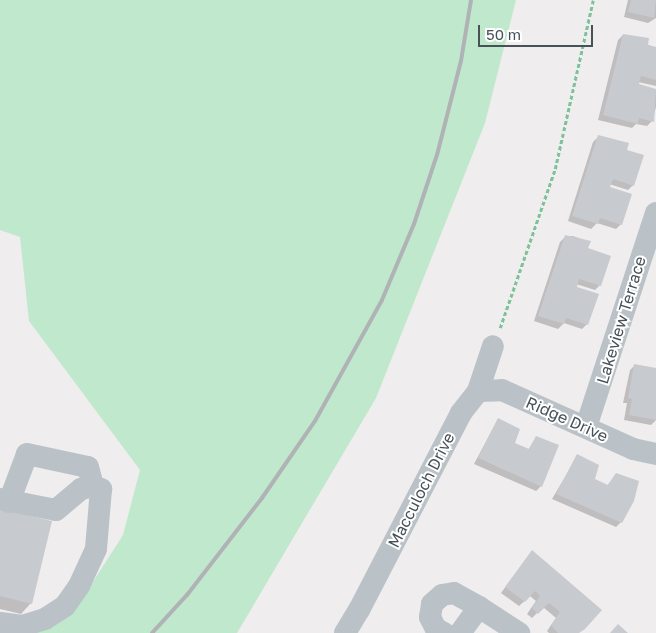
<!DOCTYPE html>
<html>
<head>
<meta charset="utf-8">
<style>
  body { margin:0 }
  #map { position:relative; width:656px; height:633px; overflow:hidden; background:#efeded; font-family:"Golos Text",sans-serif }
  div>[style] { position:absolute }
  .green>* { inset:0; background:#c0e8cc }
  .shadow>* { inset:0; background:#0003 }
  .building>* { inset:0; background:#c7cacf }
  .path>* { height:2.5px; margin-top:-1.25px; transform-origin:0; background:repeating-linear-gradient(90deg,#7cc29a 0 4px,transparent 0 6.5px) }
  .minor>* { height:22px; margin:-11px; padding:0 11px; transform-origin:11px; border-radius:11px; background:#bac2c8 }
  .rail>* { height:4px; margin:-2px; padding:0 2px; transform-origin:2px; border-radius:2px; background:#b0b3b6 }
  span { translate:-50% -50%; white-space:nowrap; text-align:center; line-height:1.15; -webkit-text-stroke:4px #fff; paint-order:stroke }
  .street-label { font-size:16px; color:#475158 }
  .scale { position:absolute; left:478px; top:25px; width:115px; height:22px; box-sizing:border-box; border:2px solid #475158; border-top:0; padding-left:6px; font-size:15px; line-height:18px; white-space:nowrap; color:#475158; -webkit-text-stroke:4px #fff; paint-order:stroke }
</style>
</head>
<body>
<div id="map">
  <div class="green">
    <i style="clip-path:polygon(0 0,516px 0,485px 123px,376px 398px,237px 633px,14px 633px,73px 613px,123px 535px,140px 470px,29px 321px,20px 237px,0 230px)"></i>
  </div>
  <div class="shadow">
    <i style="clip-path:polygon(628px 0,656px 0,656px 18px,648px 23px,624px 17px)"></i>
    <i style="clip-path:polygon(623px 35px,656px 48px,656px 86px,638px 82px,637px 85px,656px 90px,656px 107px,652px 121px,647px 126px,636px 124px,632px 128px,598px 120px,618px 40px)"></i>
    <i style="clip-path:polygon(598px 137px,626px 150px,633px 185px,628px 190px,609px 184px,621px 224px,616px 229px,597px 223px,591px 229px,568px 221px,593px 142px)"></i>
    <i style="clip-path:polygon(573px 236px,589px 242px,587px 249px,600px 285px,595px 290px,576px 284px,587px 324px,582px 329px,564px 323px,558px 329px,534px 321px,560px 242px,565px 237px)"></i>
    <i style="clip-path:polygon(635px 365px,656px 370px,656px 420px,651px 425px,624px 420px,627px 403px,623px 403px,630px 370px)"></i>
    <i style="clip-path:polygon(498px 419px,514px 443px,528px 450px,536px 438px,541px 486px,536px 491px,474px 464px)"></i>
    <i style="clip-path:polygon(578px 455px,593px 479px,607px 486px,616px 474px,621px 522px,616px 527px,552px 499px)"></i>
    <i style="clip-path:polygon(0 510px,31px 603px,21px 614px,0 609px)"></i>
    <i style="clip-path:polygon(532px 551px,577px 633px,549px 633px,547px 631px,556px 618px,543px 607px,532px 618px,527px 614px,536px 601px,530px 596px,519px 606px,501px 593px)"></i>
  </div>
  <div class="building">
    <i style="clip-path:polygon(631px 0,656px 0,654px 18px,628px 12px)"></i>
    <i style="clip-path:polygon(623px 34px,649px 38px,648px 45px,656px 47px,656px 80px,641px 76px,639px 84px,656px 89px,654px 122px,639px 118px,638px 124px,603px 115px)"></i>
    <i style="clip-path:polygon(598px 135px,629px 143px,627px 150px,644px 155px,634px 186px,613px 179px,610px 187px,632px 194px,622px 225px,600px 218px,598px 224px,572px 216px)"></i>
    <i style="clip-path:polygon(565px 235px,591px 241px,588px 248px,611px 256px,601px 286px,579px 279px,577px 287px,599px 294px,588px 325px,566px 318px,564px 324px,538px 316px)"></i>
    <i style="clip-path:polygon(634px 364px,656px 368px,656px 420px,629px 415px,632px 399px,628px 398px)"></i>
    <i style="clip-path:polygon(498px 418px,520px 429px,515px 443px,529px 449px,536px 436px,559px 445px,542px 487px,478px 458px)"></i>
    <i style="clip-path:polygon(577px 454px,599px 465px,595px 479px,608px 485px,616px 473px,639px 481px,634px 501px,622px 523px,556px 494px)"></i>
    <i style="clip-path:polygon(0 509px,52px 521px,32px 604px,0 596px)"></i>
    <i style="clip-path:polygon(532px 550px,602px 610px,585px 629px,579px 633px,558px 633px,551px 625px,560px 612px,549px 603px,538px 614px,532px 608px,540px 596px,535px 591px,525px 602px,505px 587px)"></i>
    <i style="clip-path:polygon(618px 624px,628px 633px,610px 633px)"></i>
  </div>
  <div class="path">
    <i style="left:500px;top:328px;width:168px;rotate:-70.9deg"></i>
    <i style="left:555px;top:169px;width:173px;rotate:-77.3deg"></i>
  </div>
  <div class="minor">
    <i style="left:478px;top:391px;width:24px;rotate:-2deg"></i>
    <i style="left:502px;top:390px;width:144px;rotate:24.2deg"></i>
    <i style="left:633px;top:449px;width:24px;rotate:12deg"></i>
    <i style="left:586px;top:427px;width:225px;rotate:-71.9deg"></i>
    <i style="left:0;top:499px;width:57px;rotate:11.1deg"></i>
    <i style="left:56px;top:510px;width:33px;rotate:-40deg"></i>
    <i style="left:81px;top:489px;width:12px;rotate:-14deg"></i>
    <i style="left:93px;top:486px;width:9px;rotate:21deg"></i>
    <i style="left:101px;top:489px;width:60px;rotate:94.8deg"></i>
    <i style="left:96px;top:549px;width:41px;rotate:114.7deg"></i>
    <i style="left:79px;top:586px;width:24px;rotate:125deg"></i>
    <i style="left:65px;top:606px;width:24px;rotate:147deg"></i>
    <i style="left:45px;top:619px;width:24px;rotate:163deg"></i>
    <i style="left:22px;top:626px;width:22px;rotate:-172deg"></i>
    <i style="left:9px;top:502px;width:51px;rotate:-69.4deg"></i>
    <i style="left:27px;top:454px;width:62px;rotate:12deg"></i>
    <i style="left:88px;top:467px;width:20px;rotate:75deg"></i>
    <i style="left:479px;top:607px;width:48px;rotate:33deg"></i>
    <i style="left:345px;top:633px;width:27px;rotate:-59deg"></i>
    <i style="left:359px;top:610px;width:222px;rotate:-62.6deg"></i>
    <i style="left:461px;top:413px;width:28px;rotate:-52deg"></i>
    <i style="left:478px;top:391px;width:47px;rotate:-71.6deg"></i>
    <i style="left:444px;top:633px;width:9px;rotate:-153deg"></i>
    <i style="left:436px;top:629px;width:13px;rotate:-117deg"></i>
    <i style="left:430px;top:617px;width:13px;rotate:-81deg"></i>
    <i style="left:432px;top:604px;width:13px;rotate:-42deg"></i>
    <i style="left:442px;top:595px;width:12px;rotate:-9deg"></i>
    <i style="left:454px;top:593px;width:29px;rotate:29deg"></i>
    <i style="left:479px;top:607px;width:32px;rotate:126deg"></i>
  </div>
  <div class="rail">
    <i style="left:152px;top:633px;width:52px;rotate:-47.4deg"></i>
    <i style="left:187px;top:595px;width:123px;rotate:-52.3deg"></i>
    <i style="left:262px;top:498px;width:93px;rotate:-55.5deg"></i>
    <i style="left:315px;top:421px;width:138px;rotate:-61deg"></i>
    <i style="left:382px;top:300px;width:82px;rotate:-67.2deg"></i>
    <i style="left:414px;top:224px;width:73px;rotate:-71.6deg"></i>
    <i style="left:437px;top:155px;width:97px;rotate:-75.7deg"></i>
    <i style="left:461px;top:61px;width:62px;rotate:-80.7deg"></i>
  </div>
  <div class="street-label">
    <span style="left:621px;top:320px;rotate:-73deg">Lakeview Terrace</span>
    <span style="left:567px;top:419px;rotate:24deg">Ridge Drive</span>
    <span style="left:421px;top:490px;rotate:-63deg">Macculoch Drive</span>
  </div>
  <div class="scale">50 m</div>
</div>
</body>
</html>
